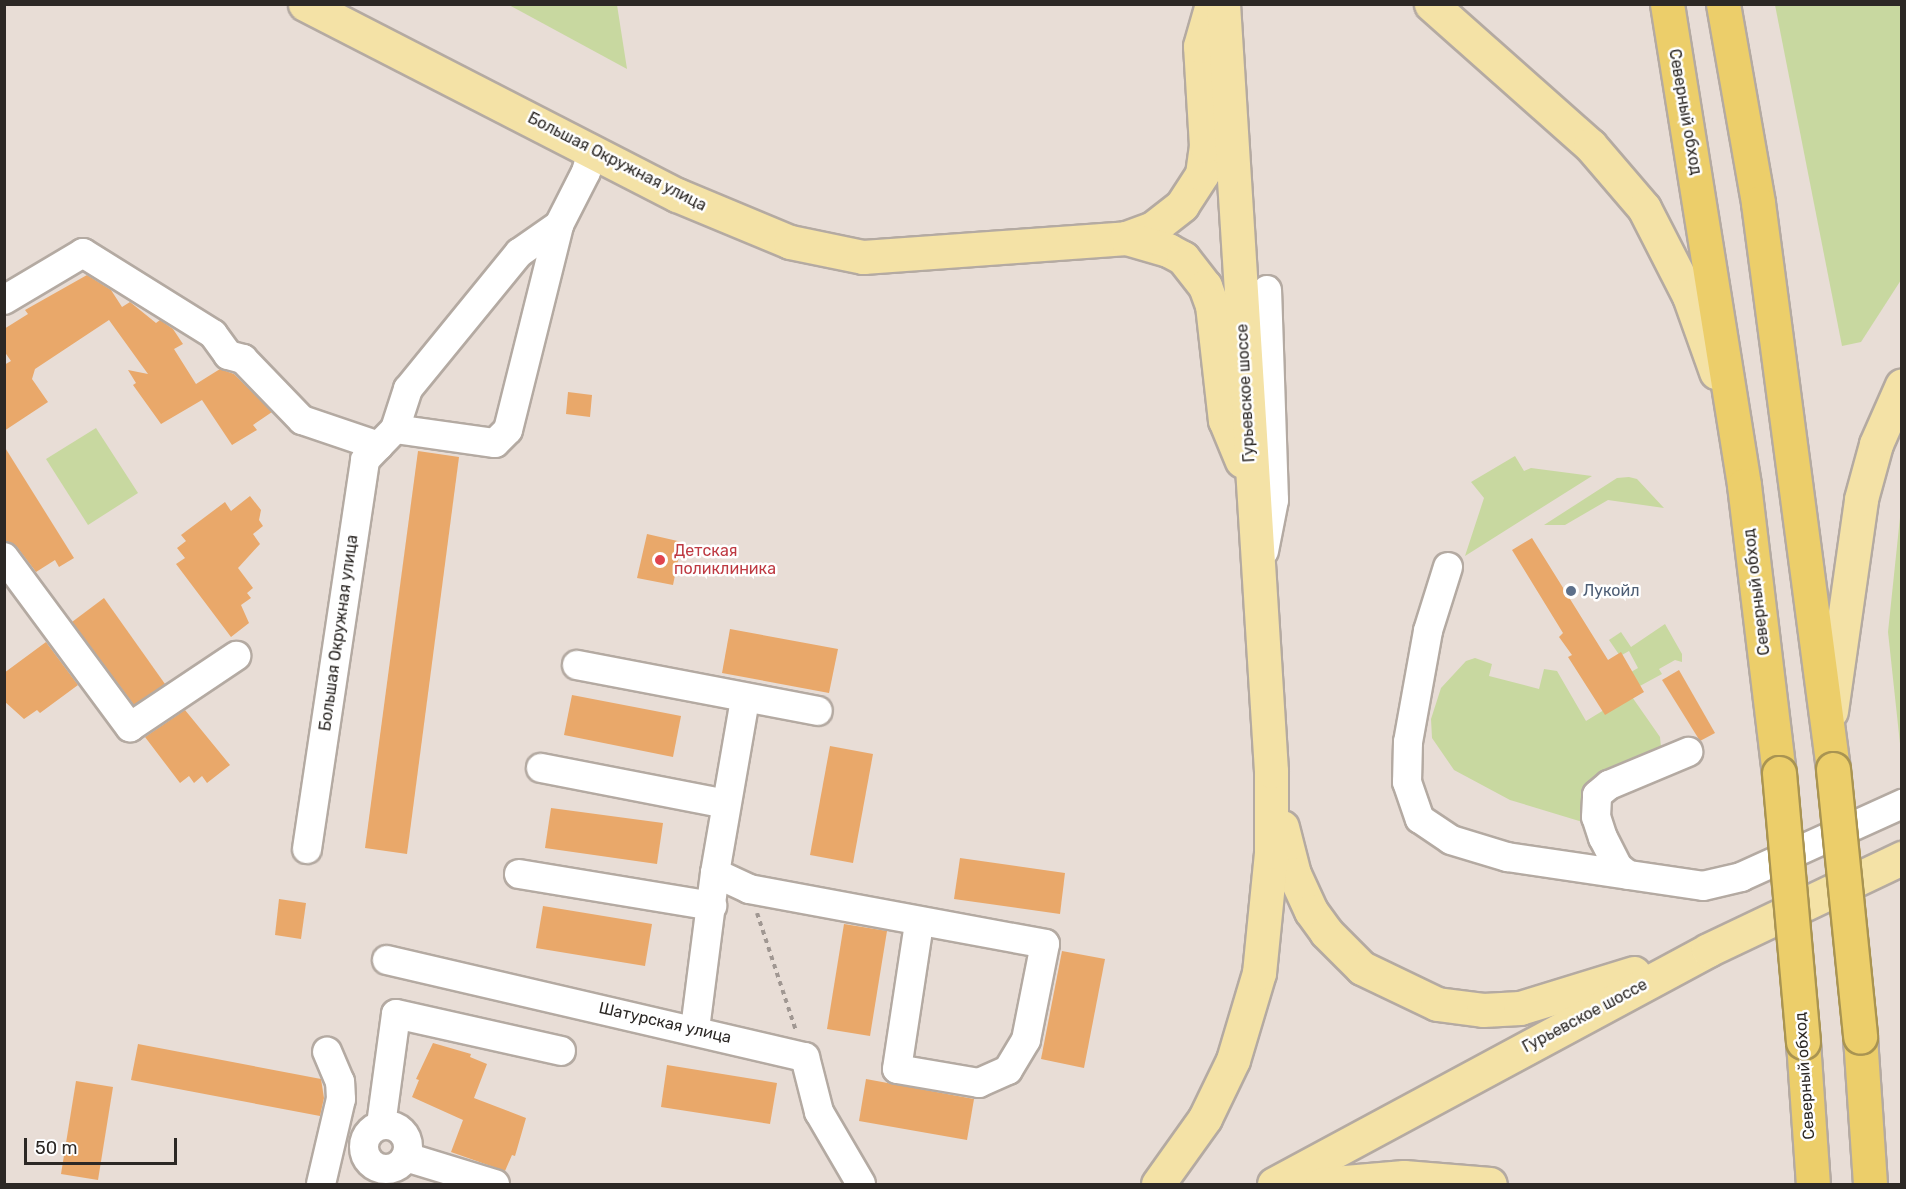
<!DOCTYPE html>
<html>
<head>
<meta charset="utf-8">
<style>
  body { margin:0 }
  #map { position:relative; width:1906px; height:1189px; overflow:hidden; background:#e8ddd6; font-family:Rubik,sans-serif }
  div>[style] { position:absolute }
  .green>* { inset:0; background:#c8d8a0 }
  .building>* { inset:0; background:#e9a86a }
  .path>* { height:4px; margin-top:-2px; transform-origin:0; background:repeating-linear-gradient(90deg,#a09792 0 4.5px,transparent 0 9px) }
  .roads { filter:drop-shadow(2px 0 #b4aaa2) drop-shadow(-2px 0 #b4aaa2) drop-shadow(0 2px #b4aaa2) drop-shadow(0 -2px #b4aaa2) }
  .minor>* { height:28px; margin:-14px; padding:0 14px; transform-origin:14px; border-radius:14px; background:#fff }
  .minor>.ring { margin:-14px; padding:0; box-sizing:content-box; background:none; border:28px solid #fff; border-radius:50% }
  .major>* { height:33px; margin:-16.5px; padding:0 16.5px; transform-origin:16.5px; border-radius:16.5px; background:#f4e2a6 }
  .highway>* { height:33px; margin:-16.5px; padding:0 16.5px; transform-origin:16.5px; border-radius:16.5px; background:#ecce6a }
  .bridges { filter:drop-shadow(2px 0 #a99452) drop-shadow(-2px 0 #a99452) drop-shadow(0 2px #a99452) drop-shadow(0 -2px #a99452) }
  .highway-bridge>* { height:33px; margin:-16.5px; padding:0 16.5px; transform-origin:16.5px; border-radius:16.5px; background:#ecce6a }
  .dots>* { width:16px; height:16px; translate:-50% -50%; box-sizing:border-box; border:3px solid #fff; border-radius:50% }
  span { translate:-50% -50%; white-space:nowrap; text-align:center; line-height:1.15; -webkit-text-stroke:5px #fff; paint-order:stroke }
  .street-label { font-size:16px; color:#2c2825 }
  .health-label { font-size:16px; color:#be3a42 }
  .left { translate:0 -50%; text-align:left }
  .service-label { font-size:16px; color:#4e5e75 }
  .frame { position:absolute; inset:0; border:6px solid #2c2825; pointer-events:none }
  .scale { position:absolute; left:24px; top:1138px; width:153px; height:27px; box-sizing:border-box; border:3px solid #2c2825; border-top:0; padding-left:8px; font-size:18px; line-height:21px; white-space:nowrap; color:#2c2825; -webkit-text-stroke:4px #fff; paint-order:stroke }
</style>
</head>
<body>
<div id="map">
  <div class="green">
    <i style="clip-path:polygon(509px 5px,617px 5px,627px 69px)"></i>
    <i style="clip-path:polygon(1775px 5px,1901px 5px,1901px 280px,1861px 342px,1842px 346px)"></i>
    <i style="clip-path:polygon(96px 428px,138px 493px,88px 525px,46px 459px)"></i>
    <i style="clip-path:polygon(1515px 456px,1524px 471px,1531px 468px,1592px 476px,1465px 556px,1484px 498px,1471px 482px)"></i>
    <i style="clip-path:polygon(1629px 477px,1637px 479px,1664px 508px,1608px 500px,1565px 525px,1544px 525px,1617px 478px)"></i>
    <i style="clip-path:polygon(1901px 508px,1902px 753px,1901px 753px,1888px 632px)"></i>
    <i style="clip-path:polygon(1665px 624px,1682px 654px,1682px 662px,1675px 660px,1659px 669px,1662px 674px,1638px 687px,1631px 672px,1638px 668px,1629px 651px,1620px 656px,1609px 640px,1621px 632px,1631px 647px)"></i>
    <i style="clip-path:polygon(1475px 658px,1492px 664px,1489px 676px,1539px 689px,1544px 669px,1557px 671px,1586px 721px,1630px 694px,1660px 737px,1661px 747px,1653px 757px,1618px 778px,1599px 827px,1510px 800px,1454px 770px,1432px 738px,1431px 719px,1441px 688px,1466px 661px)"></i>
  </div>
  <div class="building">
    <i style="clip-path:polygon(87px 275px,111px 290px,122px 307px,130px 302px,156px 323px,160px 320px,173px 329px,183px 344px,174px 349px,196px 384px,220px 369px,234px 374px,272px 412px,253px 425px,257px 430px,232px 445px,202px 400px,161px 424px,133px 385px,136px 383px,128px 370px,148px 374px,109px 320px,35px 369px,32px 379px,48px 402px,4px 431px,4px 365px,11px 361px,4px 351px,4px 329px,28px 314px,25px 310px)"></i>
    <i style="clip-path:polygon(568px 392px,592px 395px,590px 417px,566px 414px)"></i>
    <i style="clip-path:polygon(4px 446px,74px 558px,59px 567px,55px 560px,36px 572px,17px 547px,4px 541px)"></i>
    <i style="clip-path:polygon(418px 451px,459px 457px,407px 854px,365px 848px)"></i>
    <i style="clip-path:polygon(250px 496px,261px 510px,259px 520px,263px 526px,253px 534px,260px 544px,238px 568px,253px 588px,247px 593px,251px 598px,241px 605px,249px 623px,231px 637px,176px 564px,185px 558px,177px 548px,186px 541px,181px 535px,225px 502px,231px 511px)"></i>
    <i style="clip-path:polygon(647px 534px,682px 542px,673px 585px,637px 578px)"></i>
    <i style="clip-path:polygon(1532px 538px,1608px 660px,1621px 652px,1644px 692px,1605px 715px,1568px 657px,1572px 655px,1559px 637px,1563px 633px,1512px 550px)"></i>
    <i style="clip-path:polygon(104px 598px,165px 684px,134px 705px,72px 622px)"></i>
    <i style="clip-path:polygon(730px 629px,838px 649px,829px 693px,722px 673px)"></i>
    <i style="clip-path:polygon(46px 642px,78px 685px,40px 713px,37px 710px,24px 719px,4px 701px,4px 673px)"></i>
    <i style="clip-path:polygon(1679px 670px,1715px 733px,1700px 741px,1662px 680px)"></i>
    <i style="clip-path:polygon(572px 695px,681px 716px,673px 757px,564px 735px)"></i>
    <i style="clip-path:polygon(185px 710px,230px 765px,207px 783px,202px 776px,194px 783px,189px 776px,180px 783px,145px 737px)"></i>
    <i style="clip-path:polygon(830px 746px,873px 754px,853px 863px,810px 855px)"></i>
    <i style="clip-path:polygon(551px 808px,663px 823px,657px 864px,545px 848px)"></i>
    <i style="clip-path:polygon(960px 858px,1065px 873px,1060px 914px,954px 899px)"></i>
    <i style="clip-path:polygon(279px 899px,306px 903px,301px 939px,275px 935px)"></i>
    <i style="clip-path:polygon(543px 906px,652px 924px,645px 966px,536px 948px)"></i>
    <i style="clip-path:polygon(844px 924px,887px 931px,870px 1036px,827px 1029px)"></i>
    <i style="clip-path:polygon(1062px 951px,1105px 959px,1084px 1068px,1041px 1059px)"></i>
    <i style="clip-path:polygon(433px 1043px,471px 1054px,470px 1057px,487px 1064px,474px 1098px,526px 1118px,515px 1156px,512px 1155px,505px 1171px,451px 1152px,463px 1120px,412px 1097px,419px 1080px,416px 1079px)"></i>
    <i style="clip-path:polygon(138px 1044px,321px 1079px,324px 1098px,320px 1116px,131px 1080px)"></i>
    <i style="clip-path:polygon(667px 1065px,777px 1083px,770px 1124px,661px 1107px)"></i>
    <i style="clip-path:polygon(866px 1079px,974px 1099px,967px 1140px,859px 1121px)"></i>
    <i style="clip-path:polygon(76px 1081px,113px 1087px,98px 1180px,61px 1174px)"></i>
  </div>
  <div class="path">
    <i style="left:757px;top:913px;width:124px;rotate:71.7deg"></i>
  </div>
  <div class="roads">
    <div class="minor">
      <i style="left:4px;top:300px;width:92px;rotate:-30.7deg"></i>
      <i style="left:83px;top:253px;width:153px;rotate:31.9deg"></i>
      <i style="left:213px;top:334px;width:26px;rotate:54deg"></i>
      <i style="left:228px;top:355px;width:16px;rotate:15deg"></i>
      <i style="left:243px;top:359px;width:85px;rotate:46deg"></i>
      <i style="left:302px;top:420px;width:81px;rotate:18.7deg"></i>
      <i style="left:395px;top:429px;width:101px;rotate:8deg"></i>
      <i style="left:495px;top:443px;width:18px;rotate:-45deg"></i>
      <i style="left:508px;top:430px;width:211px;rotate:-76deg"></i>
      <i style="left:559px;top:225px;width:59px;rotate:-63deg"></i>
      <i style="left:586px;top:172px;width:22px;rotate:-74deg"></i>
      <i style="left:1264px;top:551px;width:52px;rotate:-78.9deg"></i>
      <i style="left:1274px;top:500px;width:210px;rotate:-91.9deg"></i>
      <i style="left:4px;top:557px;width:212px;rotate:53.5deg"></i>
      <i style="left:130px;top:727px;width:128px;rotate:-33.8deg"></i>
      <i style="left:1448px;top:567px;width:67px;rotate:107.4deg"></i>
      <i style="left:1428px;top:631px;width:113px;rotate:100.2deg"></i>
      <i style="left:1408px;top:742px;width:40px;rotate:91.4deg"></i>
      <i style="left:1407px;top:782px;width:39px;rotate:71deg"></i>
      <i style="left:1420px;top:819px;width:37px;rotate:34deg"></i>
      <i style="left:1451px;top:840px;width:59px;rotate:16.9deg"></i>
      <i style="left:1507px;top:857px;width:198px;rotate:8.4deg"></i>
      <i style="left:1703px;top:886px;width:39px;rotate:-13deg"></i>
      <i style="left:1741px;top:877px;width:177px;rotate:-24.4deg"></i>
      <i style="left:577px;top:665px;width:245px;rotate:10.8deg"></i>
      <i style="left:541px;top:768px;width:188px;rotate:11deg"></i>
      <i style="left:307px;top:849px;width:393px;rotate:-81.5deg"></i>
      <i style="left:365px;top:460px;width:43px;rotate:-45.9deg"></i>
      <i style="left:395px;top:429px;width:42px;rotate:-72deg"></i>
      <i style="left:408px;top:389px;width:176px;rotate:-50.8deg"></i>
      <i style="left:519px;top:253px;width:49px;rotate:-35deg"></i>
      <i style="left:715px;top:873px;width:38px;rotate:25deg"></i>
      <i style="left:749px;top:889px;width:301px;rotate:10.5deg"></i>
      <i style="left:1045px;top:944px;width:98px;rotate:101.2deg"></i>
      <i style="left:1026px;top:1040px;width:35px;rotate:121deg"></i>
      <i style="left:1008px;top:1070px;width:32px;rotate:156deg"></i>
      <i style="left:979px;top:1083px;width:83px;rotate:-170.3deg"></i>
      <i style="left:897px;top:1069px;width:148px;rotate:-81.4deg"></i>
      <i style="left:519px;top:874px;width:196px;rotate:9.4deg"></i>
      <i style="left:1628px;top:875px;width:13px;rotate:-141deg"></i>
      <i style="left:1618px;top:867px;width:33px;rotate:-117deg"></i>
      <i style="left:1603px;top:838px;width:22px;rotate:-108deg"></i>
      <i style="left:1596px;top:817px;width:22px;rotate:-87deg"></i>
      <i style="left:1597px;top:795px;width:16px;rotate:-40deg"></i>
      <i style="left:1609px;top:785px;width:86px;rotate:-22.7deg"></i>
      <i style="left:387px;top:960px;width:429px;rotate:13.1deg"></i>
      <i style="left:805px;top:1057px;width:57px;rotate:75.7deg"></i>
      <i style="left:819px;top:1112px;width:83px;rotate:59.7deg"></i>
      <i style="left:695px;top:1029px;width:157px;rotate:-82.7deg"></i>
      <i style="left:715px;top:873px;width:176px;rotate:-80.2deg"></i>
      <i style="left:381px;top:1125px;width:112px;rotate:-82.3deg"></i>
      <i style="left:396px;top:1014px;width:169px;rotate:12.6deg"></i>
      <i class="ring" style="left:364px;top:1125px;width:16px;height:16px"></i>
      <i style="left:406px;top:1157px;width:93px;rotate:16.9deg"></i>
      <i style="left:321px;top:1184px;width:87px;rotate:-76.8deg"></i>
      <i style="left:341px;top:1099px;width:17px;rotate:-93deg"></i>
      <i style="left:340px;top:1082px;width:33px;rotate:-113deg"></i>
    </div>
    <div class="major">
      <i style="left:305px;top:4px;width:418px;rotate:27.2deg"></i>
      <i style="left:677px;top:195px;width:122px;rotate:22.6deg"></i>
      <i style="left:790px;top:242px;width:75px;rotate:11.6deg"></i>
      <i style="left:863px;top:257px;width:264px;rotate:-4.1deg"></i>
      <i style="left:1126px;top:238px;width:29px;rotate:-20deg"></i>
      <i style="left:1153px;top:228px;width:37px;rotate:-38deg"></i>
      <i style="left:1182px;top:205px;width:37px;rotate:-57deg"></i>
      <i style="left:1202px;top:174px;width:28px;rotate:-82deg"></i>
      <i style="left:1206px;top:146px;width:100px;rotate:-93.4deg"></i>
      <i style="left:1200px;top:46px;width:44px;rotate:-74.1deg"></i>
      <i style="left:1431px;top:4px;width:213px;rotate:41.6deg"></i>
      <i style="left:1590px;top:145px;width:83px;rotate:49.4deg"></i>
      <i style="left:1644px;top:208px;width:99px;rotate:62.9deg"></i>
      <i style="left:1689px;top:296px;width:81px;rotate:70.4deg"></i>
      <i style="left:1126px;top:238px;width:44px;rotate:15.9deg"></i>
      <i style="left:1168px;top:250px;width:17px;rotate:28deg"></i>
      <i style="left:1183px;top:258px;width:36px;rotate:52deg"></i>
      <i style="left:1205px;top:286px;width:20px;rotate:70deg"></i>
      <i style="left:1212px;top:305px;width:116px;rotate:83.6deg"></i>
      <i style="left:1225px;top:420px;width:44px;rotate:67.5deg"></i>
      <i style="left:1831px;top:711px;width:214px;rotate:-81.9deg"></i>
      <i style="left:1861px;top:499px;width:57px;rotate:-74.7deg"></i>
      <i style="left:1876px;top:444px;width:64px;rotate:-66.2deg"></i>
      <i style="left:1282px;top:827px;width:49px;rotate:75.7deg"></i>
      <i style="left:1294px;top:874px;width:41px;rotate:65.3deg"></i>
      <i style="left:1311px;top:911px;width:26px;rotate:54deg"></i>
      <i style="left:1326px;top:932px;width:51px;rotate:45deg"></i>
      <i style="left:1362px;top:968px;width:83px;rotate:25.6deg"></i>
      <i style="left:1437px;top:1004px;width:46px;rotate:7.4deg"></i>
      <i style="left:1483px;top:1010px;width:37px;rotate:-3deg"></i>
      <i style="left:1520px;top:1008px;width:119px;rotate:-17.1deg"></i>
      <i style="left:1158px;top:1184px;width:81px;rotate:-54.5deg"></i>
      <i style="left:1205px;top:1118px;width:64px;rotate:-64.2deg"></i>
      <i style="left:1233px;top:1060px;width:91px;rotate:-73.4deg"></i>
      <i style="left:1259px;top:973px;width:122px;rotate:-84.3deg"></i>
      <i style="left:1271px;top:852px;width:81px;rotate:-90deg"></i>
      <i style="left:1271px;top:771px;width:769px;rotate:-93.58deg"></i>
      <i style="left:1274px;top:1184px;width:493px;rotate:-28.3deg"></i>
      <i style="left:1708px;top:950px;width:215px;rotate:-25.4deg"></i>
      <i style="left:1322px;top:1184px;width:82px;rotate:-4.9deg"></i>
      <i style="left:1404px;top:1177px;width:86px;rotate:4.7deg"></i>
    </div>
    <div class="highway">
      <i style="left:1667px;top:4px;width:487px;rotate:80.9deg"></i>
      <i style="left:1744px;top:485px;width:290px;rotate:83.1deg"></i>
      <i style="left:1723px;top:4px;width:202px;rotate:80deg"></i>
      <i style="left:1758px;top:203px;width:571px;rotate:82.45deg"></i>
      <i style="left:1860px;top:1037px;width:147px;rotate:86.1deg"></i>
      <i style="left:1803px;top:1042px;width:142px;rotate:86deg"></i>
    </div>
  </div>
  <div class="bridges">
    <div class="highway-bridge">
      <i style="left:1833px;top:769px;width:269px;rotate:84.2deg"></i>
      <i style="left:1779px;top:773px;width:270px;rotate:84.9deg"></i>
    </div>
  </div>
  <div class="dots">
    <i style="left:660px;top:560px;background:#e0444e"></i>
    <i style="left:1571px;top:591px;background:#5c6f8a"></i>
  </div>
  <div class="street-label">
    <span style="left:1685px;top:112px;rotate:80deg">Северный обход</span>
    <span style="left:617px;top:162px;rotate:27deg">Большая Окружная улица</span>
    <span style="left:1246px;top:393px;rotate:-93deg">Гурьевское шоссе</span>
    <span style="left:1757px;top:592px;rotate:-97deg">Северный обход</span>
    <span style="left:339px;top:633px;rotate:-82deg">Большая Окружная улица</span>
    <span style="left:1585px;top:1016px;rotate:-28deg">Гурьевское шоссе</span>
    <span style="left:665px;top:1023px;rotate:13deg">Шатурская улица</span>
    <span style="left:1805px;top:1076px;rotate:-94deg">Северный обход</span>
  </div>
  <div class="health-label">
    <span class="left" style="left:674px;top:560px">Детская<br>поликлиника</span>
  </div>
  <div class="service-label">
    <span class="left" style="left:1583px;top:591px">Лукойл</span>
  </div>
  <div class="frame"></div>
  <div class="scale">50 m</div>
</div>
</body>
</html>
